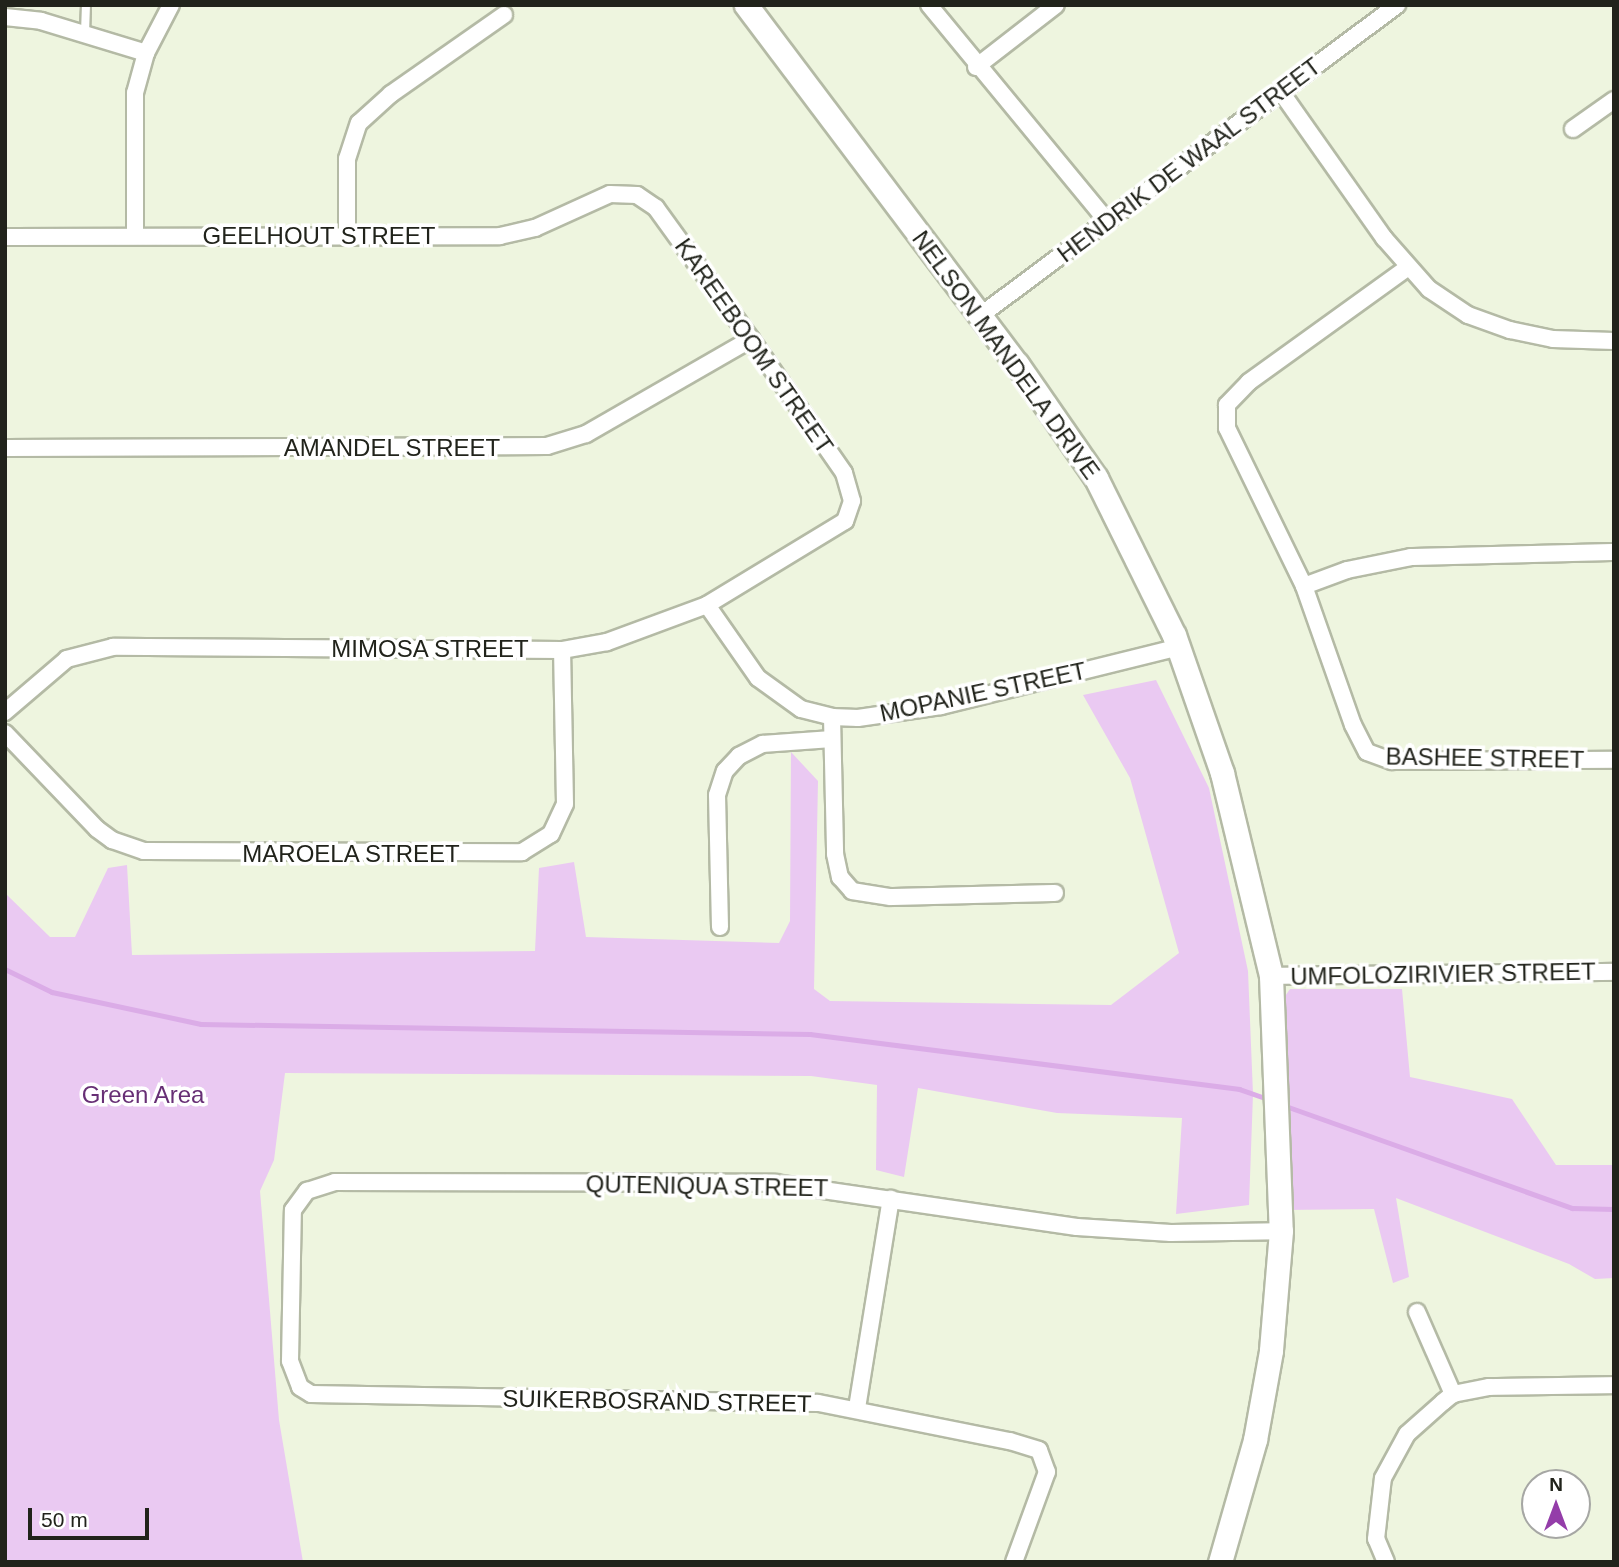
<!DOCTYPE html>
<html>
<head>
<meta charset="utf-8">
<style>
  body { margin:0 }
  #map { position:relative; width:1619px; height:1567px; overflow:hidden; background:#eef5df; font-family:Arial,sans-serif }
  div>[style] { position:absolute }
  .green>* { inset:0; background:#eac9f2 }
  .stream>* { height:4.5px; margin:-2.25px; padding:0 2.25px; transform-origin:2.25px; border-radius:2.25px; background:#dbace7 }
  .roads { filter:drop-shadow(2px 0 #b4baa5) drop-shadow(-2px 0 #b4baa5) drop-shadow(0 2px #b4baa5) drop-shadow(0 -2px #b4baa5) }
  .lane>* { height:8px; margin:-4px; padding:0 4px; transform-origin:4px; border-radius:4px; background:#fff }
  .street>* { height:16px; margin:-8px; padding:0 8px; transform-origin:8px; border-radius:8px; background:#fff }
  .secondary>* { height:23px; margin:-11.5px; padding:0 11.5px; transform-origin:11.5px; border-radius:11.5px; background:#fff }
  span { translate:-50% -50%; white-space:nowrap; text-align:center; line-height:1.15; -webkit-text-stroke:7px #fff; paint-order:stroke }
  .street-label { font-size:24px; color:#21231b }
  .park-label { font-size:24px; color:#672f75 }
  .frame { position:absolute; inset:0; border:7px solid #21231b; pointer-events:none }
  .north { position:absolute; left:1521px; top:1469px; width:70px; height:70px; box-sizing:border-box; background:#fff; border:2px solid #a6a7a4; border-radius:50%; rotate:0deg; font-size:19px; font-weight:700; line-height:28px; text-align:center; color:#21231b }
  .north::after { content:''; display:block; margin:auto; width:24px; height:32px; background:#943da9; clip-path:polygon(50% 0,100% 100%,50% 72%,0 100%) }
  .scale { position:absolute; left:28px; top:1508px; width:121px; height:32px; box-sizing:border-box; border:4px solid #21231b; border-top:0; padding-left:9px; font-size:21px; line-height:24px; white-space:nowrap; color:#21231b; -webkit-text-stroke:5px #fff; paint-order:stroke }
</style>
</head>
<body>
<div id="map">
  <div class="green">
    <i style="clip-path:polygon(1156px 680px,1209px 788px,1248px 971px,1253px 1094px,1249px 1205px,1176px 1214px,1182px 1118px,1057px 1113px,918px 1088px,904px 1177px,876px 1170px,877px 1085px,811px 1076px,285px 1073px,274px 1160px,260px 1191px,279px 1420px,303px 1562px,5px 1562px,5px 893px,50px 937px,75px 937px,108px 868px,127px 865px,132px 955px,535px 951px,539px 868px,574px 862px,586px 937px,779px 943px,790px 921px,791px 752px,818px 781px,814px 989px,830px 1001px,1111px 1005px,1179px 953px,1130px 778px,1083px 695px)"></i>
    <i style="clip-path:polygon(1290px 989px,1402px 989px,1410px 1077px,1512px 1099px,1556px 1165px,1614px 1165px,1614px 1278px,1595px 1279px,1569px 1264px,1396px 1198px,1409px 1277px,1393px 1283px,1374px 1209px,1283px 1210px,1279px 1005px)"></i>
  </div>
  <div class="stream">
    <i style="left:5px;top:969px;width:52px;rotate:26.1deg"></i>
    <i style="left:52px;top:992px;width:152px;rotate:12.1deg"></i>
    <i style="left:201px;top:1024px;width:609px;rotate:0.94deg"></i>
    <i style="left:810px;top:1034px;width:433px;rotate:7.3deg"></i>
    <i style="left:1239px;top:1089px;width:31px;rotate:19deg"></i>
    <i style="left:1283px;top:1105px;width:307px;rotate:19.6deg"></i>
    <i style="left:1572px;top:1208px;width:42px;rotate:1.4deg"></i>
  </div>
  <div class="roads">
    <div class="lane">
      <i style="left:85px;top:33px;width:28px;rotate:-88deg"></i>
    </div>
    <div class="street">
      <i style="left:929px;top:5px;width:280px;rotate:50.5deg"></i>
      <i style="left:5px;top:17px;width:36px;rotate:6deg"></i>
      <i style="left:41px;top:21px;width:110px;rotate:16.9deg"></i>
      <i style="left:976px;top:67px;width:101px;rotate:-37.8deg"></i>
      <i style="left:1281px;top:92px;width:179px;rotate:54.8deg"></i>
      <i style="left:1384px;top:238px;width:68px;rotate:48.6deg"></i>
      <i style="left:1429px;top:289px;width:47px;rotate:33.7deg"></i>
      <i style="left:1468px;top:315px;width:45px;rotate:19.7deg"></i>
      <i style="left:1510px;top:330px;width:44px;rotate:11.8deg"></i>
      <i style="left:1553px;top:339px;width:61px;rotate:1.9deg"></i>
      <i style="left:1573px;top:129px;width:50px;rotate:-35.3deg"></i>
      <i style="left:135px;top:235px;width:142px;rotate:-90deg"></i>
      <i style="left:135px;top:93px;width:41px;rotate:-74.6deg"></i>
      <i style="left:146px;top:53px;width:54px;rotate:-62.5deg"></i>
      <i style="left:5px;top:237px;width:495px;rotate:-0.1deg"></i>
      <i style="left:500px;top:236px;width:36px;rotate:-13deg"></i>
      <i style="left:535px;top:228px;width:82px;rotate:-24.4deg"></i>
      <i style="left:610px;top:194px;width:27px;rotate:2deg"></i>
      <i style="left:637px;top:195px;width:23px;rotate:34deg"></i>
      <i style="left:656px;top:208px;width:162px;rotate:54.1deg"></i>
      <i style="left:751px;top:339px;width:163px;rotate:55.2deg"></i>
      <i style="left:844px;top:473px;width:29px;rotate:74deg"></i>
      <i style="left:852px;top:501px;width:21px;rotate:109deg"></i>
      <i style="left:845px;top:521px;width:162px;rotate:148.7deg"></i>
      <i style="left:707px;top:605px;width:107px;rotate:159.7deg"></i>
      <i style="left:607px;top:642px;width:46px;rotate:169.9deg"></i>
      <i style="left:562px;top:650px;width:449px;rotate:-179.6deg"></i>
      <i style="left:113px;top:647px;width:48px;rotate:165.4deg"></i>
      <i style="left:67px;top:659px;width:82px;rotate:139.5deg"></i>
      <i style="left:347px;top:237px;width:78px;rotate:-90deg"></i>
      <i style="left:347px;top:159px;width:38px;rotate:-72deg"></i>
      <i style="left:359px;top:123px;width:43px;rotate:-42.2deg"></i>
      <i style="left:391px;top:94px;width:138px;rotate:-35deg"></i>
      <i style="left:1407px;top:268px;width:195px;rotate:144.2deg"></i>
      <i style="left:1249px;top:382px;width:32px;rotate:134deg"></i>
      <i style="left:1227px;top:405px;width:23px;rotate:90deg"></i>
      <i style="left:1227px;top:428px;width:176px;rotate:64deg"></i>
      <i style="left:1304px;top:586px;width:147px;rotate:70.6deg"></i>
      <i style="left:1353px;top:725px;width:30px;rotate:63deg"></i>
      <i style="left:1367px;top:752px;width:27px;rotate:20deg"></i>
      <i style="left:1392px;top:761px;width:222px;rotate:-0.3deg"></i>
      <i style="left:981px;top:315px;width:519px;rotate:-36.69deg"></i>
      <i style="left:5px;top:448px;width:542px;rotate:-0.21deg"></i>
      <i style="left:547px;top:446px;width:41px;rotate:-17.1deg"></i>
      <i style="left:586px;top:434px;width:190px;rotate:-29.9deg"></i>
      <i style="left:1304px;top:586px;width:46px;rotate:-20.4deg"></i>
      <i style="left:1347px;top:570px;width:65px;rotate:-11.5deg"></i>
      <i style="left:1411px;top:557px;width:203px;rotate:-1.4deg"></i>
      <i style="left:707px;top:605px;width:89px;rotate:55.1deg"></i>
      <i style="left:758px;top:678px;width:53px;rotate:35.8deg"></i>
      <i style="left:801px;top:709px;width:32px;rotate:14deg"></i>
      <i style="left:832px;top:717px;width:26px;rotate:2deg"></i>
      <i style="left:858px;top:718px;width:84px;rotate:-8.2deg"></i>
      <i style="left:941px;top:706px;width:245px;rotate:-13.9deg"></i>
      <i style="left:832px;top:717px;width:137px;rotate:88.7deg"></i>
      <i style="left:835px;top:854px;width:24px;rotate:78deg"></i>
      <i style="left:840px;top:877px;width:18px;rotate:49deg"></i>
      <i style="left:852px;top:891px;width:39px;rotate:9deg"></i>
      <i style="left:891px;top:897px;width:164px;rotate:-1.4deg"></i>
      <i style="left:5px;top:733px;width:133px;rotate:46.2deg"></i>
      <i style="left:97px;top:829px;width:19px;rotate:36deg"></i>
      <i style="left:112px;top:840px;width:34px;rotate:19deg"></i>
      <i style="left:144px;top:851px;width:378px;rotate:0.2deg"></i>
      <i style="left:522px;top:852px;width:34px;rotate:-32deg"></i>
      <i style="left:551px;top:834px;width:33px;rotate:-65deg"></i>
      <i style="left:565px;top:804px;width:154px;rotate:-91.1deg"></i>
      <i style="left:720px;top:927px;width:132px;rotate:-91.3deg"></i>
      <i style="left:717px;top:795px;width:25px;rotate:-72deg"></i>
      <i style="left:725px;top:771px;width:21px;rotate:-47deg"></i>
      <i style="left:739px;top:756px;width:27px;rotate:-27deg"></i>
      <i style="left:763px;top:744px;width:68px;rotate:-4.2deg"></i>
      <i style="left:1271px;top:976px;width:343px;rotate:-0.7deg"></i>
      <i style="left:1417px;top:1312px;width:90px;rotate:66.3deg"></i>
      <i style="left:857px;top:1408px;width:212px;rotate:-80.8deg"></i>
      <i style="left:1014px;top:1562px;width:96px;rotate:-69.9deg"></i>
      <i style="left:1047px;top:1472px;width:23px;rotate:-110deg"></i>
      <i style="left:1039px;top:1450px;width:31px;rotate:-163deg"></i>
      <i style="left:1009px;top:1441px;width:195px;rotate:-168.7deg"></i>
      <i style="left:818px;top:1403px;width:507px;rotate:-178.98deg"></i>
      <i style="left:311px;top:1394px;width:13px;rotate:-148deg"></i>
      <i style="left:300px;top:1387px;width:28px;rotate:-111deg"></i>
      <i style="left:290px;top:1361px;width:151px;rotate:-88.9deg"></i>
      <i style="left:293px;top:1210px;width:24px;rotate:-54deg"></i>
      <i style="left:307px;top:1191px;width:29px;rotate:-18deg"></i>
      <i style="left:335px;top:1182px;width:440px;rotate:0.1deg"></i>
      <i style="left:775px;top:1183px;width:305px;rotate:8.3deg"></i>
      <i style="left:1077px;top:1227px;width:94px;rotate:3.7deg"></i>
      <i style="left:1171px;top:1233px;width:110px;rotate:-1deg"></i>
      <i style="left:1386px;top:1562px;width:25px;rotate:-113deg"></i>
      <i style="left:1376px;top:1539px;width:61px;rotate:-83.5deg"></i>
      <i style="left:1383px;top:1478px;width:50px;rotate:-61.4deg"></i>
      <i style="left:1407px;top:1434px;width:48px;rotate:-41.6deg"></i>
      <i style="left:1443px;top:1402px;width:13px;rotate:-39deg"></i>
      <i style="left:1453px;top:1394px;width:37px;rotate:-11deg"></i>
      <i style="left:1489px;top:1387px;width:125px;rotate:-0.9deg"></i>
    </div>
    <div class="secondary">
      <i style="left:746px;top:5px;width:450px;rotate:53deg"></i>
      <i style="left:1017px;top:364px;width:139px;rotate:55.3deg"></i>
      <i style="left:1096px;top:478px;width:175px;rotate:63.6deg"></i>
      <i style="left:1174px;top:635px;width:146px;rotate:70.8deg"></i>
      <i style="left:1222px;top:773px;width:209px;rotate:76.4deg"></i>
      <i style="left:1271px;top:976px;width:255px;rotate:87.8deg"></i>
      <i style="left:1281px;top:1231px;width:120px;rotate:94.8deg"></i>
      <i style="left:1271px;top:1351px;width:90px;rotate:100.2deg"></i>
      <i style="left:1255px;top:1440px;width:127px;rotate:106deg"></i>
    </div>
  </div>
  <div class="street-label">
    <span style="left:1189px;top:160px;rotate:-37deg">HENDRIK DE WAAL STREET</span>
    <span style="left:319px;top:236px">GEELHOUT STREET</span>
    <span style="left:754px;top:346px;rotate:55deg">KAREEBOOM STREET</span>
    <span style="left:1006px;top:355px;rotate:54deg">NELSON MANDELA DRIVE</span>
    <span style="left:392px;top:448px">AMANDEL STREET</span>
    <span style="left:430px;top:649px">MIMOSA STREET</span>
    <span style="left:983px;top:692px;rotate:-12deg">MOPANIE STREET</span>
    <span style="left:1485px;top:758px;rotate:1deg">BASHEE STREET</span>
    <span style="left:351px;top:854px">MAROELA STREET</span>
    <span style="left:1443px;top:974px;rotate:-1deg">UMFOLOZIRIVIER STREET</span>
    <span style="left:707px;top:1186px;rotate:1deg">QUTENIQUA STREET</span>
    <span style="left:657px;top:1401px;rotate:1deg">SUIKERBOSRAND STREET</span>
  </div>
  <div class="park-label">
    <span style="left:143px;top:1095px">Green Area</span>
  </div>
  <div class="frame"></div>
  <div class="north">N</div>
  <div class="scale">50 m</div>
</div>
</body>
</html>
